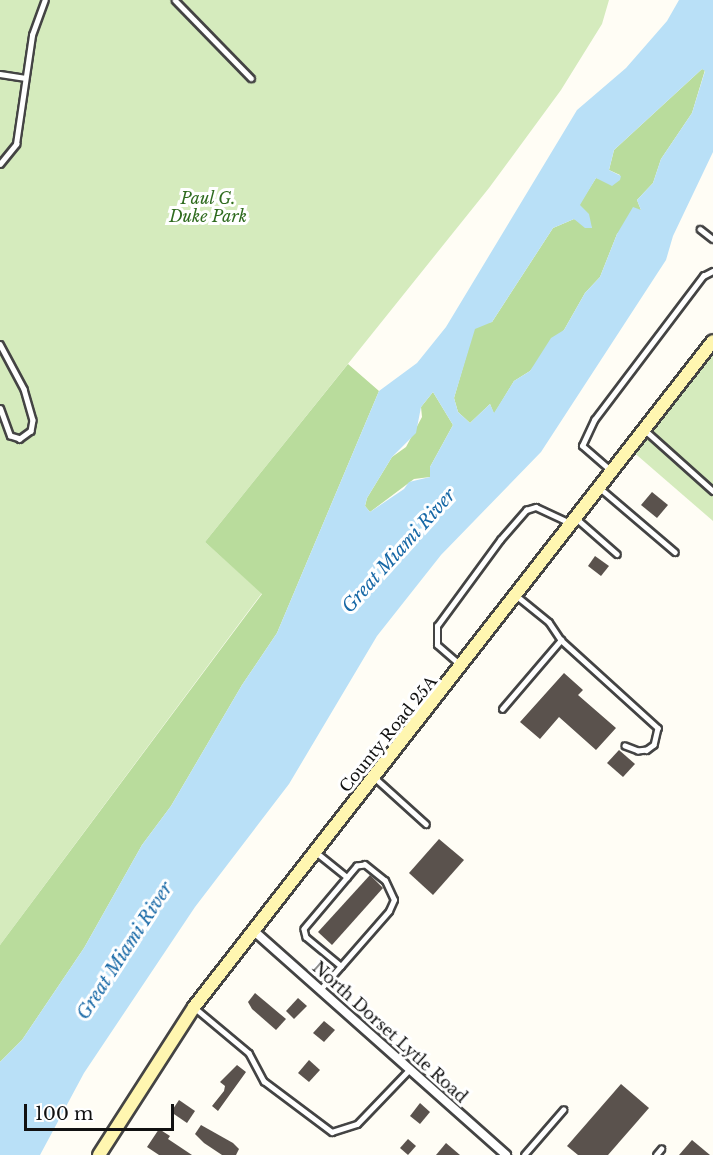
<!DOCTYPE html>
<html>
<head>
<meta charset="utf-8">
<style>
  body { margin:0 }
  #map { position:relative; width:713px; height:1155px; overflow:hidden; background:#fffdf5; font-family:"Libre Baskerville",serif }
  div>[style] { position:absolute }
  .green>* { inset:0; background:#d5ebbd }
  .forest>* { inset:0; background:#b9dc9c }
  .water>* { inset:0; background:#b9e0f7 }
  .building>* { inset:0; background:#5a524d }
  .roads { filter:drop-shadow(2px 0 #444) drop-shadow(-2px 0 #444) drop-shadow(0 2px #444) drop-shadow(0 -2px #444) }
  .lane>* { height:4.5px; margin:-2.25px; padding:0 2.25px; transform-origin:2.25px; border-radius:2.25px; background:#fff }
  .street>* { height:8px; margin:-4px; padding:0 4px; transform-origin:4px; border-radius:4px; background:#fff }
  .secondary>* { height:12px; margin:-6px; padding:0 6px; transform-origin:6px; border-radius:6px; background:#fff6b0 }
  span { translate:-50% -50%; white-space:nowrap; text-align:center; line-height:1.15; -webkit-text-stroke:6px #fff; paint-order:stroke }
  .park-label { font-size:16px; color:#2f6b1f; font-style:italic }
  .street-label { font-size:16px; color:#111 }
  .water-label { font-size:18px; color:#1768a6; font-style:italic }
  .scale { position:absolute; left:24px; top:1104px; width:150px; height:27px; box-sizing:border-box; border:3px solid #111; border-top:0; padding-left:8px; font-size:18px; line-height:21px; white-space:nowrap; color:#111; -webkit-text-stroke:4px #fff; paint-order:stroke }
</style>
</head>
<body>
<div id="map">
  <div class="green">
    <i style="clip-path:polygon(0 0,609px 0,602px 24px,561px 90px,489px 188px,205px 542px,262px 593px,0 945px)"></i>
    <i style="clip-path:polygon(713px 341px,713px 521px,631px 450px)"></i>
  </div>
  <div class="forest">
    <i style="clip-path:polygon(702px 69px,705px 70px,692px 113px,661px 159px,653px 183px,637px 200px,641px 210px,617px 234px,600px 277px,585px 293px,564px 330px,530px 371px,514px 381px,494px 414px,490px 404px,470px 423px,458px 412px,454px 398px,474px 329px,479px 324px,492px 322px,553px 228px,574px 219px,592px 228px,579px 205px,596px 178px,617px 181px,620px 175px,609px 170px,614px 150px)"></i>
    <i style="clip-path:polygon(348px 364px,379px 391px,277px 633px,242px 685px,171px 806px,142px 845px,84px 948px,22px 1040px,0 1062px,0 945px,262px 594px,205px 542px)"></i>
    <i style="clip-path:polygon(433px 392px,453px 425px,430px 467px,430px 477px,414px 479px,370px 512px,365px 506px,367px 498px,392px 457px,406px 447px,422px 417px,421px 407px)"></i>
  </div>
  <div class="water">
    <i style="clip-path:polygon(evenodd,679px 0,713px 0,713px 152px,673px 236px,666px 260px,541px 452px,441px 555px,377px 636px,289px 784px,195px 907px,84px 1073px,40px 1155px,0 1155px,0 1062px,22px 1040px,84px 948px,142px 845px,171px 806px,242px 685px,277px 633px,379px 391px,417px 363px,446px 327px,577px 110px,626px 68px,667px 21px,679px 0,702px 69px,705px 71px,692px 113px,661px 159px,653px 183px,637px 200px,641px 210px,633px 207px,617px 234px,600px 277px,585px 293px,564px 330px,551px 338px,530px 371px,514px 381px,494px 413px,490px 404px,470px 423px,458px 412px,454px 398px,475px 329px,492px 322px,553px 228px,574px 219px,585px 228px,592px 228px,589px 214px,580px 205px,596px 178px,612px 186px,620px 180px,621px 176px,609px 170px,614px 150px,702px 69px,679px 0,433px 392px,453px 425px,430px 467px,430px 477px,409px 482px,404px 489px,370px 512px,365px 506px,367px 498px,392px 457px,416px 433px,421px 407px,433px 392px)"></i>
  </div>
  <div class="building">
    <i style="clip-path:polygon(652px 492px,668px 505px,657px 518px,641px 505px)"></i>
    <i style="clip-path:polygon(595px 556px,609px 566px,601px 576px,588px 566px)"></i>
    <i style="clip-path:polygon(564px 673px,583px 690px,578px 695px,616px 728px,596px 750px,559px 717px,540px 739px,520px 722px)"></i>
    <i style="clip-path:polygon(619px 750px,635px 764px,623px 777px,607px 763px)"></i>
    <i style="clip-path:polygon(439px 839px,464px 860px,433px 895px,409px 873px)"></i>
    <i style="clip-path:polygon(370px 875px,383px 888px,332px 945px,318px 932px)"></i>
    <i style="clip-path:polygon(255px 993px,286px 1019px,276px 1030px,252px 1009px,248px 1002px)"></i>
    <i style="clip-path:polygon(298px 998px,307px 1006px,294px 1019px,286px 1011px)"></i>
    <i style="clip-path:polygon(324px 1021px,335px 1030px,324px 1042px,313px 1033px)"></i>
    <i style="clip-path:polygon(309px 1060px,320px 1070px,309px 1082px,298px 1073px)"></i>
    <i style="clip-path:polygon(237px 1065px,246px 1072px,218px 1111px,212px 1106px,224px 1091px,225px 1086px,220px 1082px)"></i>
    <i style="clip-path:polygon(621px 1084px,649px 1108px,608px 1155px,578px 1155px,567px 1146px)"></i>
    <i style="clip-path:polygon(179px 1100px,195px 1111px,187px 1123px,171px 1112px)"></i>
    <i style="clip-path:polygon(420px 1103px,430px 1112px,420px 1124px,410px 1116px)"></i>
    <i style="clip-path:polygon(201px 1125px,233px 1143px,239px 1149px,236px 1155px,222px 1155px,204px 1143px,195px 1134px)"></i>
    <i style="clip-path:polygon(159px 1129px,170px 1136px,168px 1139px,192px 1155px,159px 1155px,147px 1147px)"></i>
    <i style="clip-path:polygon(408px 1139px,416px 1146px,408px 1155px,400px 1148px)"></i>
    <i style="clip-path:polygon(692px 1140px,710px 1155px,679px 1155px)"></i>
    <i style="clip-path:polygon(446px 1143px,460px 1155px,436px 1155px)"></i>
  </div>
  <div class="roads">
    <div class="lane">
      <i style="left:175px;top:0;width:109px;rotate:45.7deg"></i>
      <i style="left:0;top:74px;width:24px;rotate:9deg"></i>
      <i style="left:0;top:164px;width:26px;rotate:-51deg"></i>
      <i style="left:16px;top:144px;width:110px;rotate:-81.6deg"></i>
      <i style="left:32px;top:35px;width:37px;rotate:-70deg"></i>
      <i style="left:700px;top:229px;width:16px;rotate:38deg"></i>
      <i style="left:0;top:344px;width:51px;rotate:61.9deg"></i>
      <i style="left:24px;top:389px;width:32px;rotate:74deg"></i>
      <i style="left:33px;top:420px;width:11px;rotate:100deg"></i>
      <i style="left:31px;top:431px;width:14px;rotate:144deg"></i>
      <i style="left:20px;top:439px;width:10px;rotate:-163deg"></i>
      <i style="left:10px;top:436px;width:29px;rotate:-110deg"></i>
      <i style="left:646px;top:431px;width:90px;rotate:41.8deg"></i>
      <i style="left:611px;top:471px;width:38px;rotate:-139deg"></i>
      <i style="left:582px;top:446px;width:29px;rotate:-65deg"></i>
      <i style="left:594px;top:420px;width:181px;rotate:-52.9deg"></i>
      <i style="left:703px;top:276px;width:11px;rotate:-27deg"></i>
      <i style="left:601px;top:489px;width:97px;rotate:40.4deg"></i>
      <i style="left:577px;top:519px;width:53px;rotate:41.2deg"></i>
      <i style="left:517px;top:596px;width:41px;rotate:39.1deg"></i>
      <i style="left:549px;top:622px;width:22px;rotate:56deg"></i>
      <i style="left:561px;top:640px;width:131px;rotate:42.2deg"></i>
      <i style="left:658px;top:728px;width:17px;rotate:103deg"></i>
      <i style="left:654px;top:745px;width:9px;rotate:144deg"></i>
      <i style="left:647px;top:750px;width:9px;rotate:174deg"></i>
      <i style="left:638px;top:751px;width:14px;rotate:-159deg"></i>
      <i style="left:460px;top:665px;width:30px;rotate:-139deg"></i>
      <i style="left:437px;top:645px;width:19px;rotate:-90deg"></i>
      <i style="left:437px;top:626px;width:107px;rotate:-53.8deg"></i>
      <i style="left:500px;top:540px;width:40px;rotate:-49deg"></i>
      <i style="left:526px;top:510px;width:10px;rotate:-17deg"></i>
      <i style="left:536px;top:507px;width:38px;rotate:25deg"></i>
      <i style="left:502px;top:709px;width:91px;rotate:-49.5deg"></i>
      <i style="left:374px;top:777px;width:70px;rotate:42.1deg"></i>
      <i style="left:316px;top:852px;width:40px;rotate:39deg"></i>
      <i style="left:320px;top:990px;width:32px;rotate:-49deg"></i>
      <i style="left:341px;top:966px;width:73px;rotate:-48.9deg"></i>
      <i style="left:389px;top:911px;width:12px;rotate:-66deg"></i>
      <i style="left:394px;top:900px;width:21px;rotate:-115deg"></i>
      <i style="left:385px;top:881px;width:26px;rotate:-141deg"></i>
      <i style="left:365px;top:865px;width:8px;rotate:173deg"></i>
      <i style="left:357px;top:866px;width:82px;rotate:130.1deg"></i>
      <i style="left:304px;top:929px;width:8px;rotate:76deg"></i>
      <i style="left:306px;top:937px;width:45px;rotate:39.6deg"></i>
      <i style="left:195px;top:1008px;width:70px;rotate:39.8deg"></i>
      <i style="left:249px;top:1053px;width:32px;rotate:62deg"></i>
      <i style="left:264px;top:1081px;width:85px;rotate:36.9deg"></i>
      <i style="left:332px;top:1132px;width:26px;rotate:-18deg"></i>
      <i style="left:357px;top:1124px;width:76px;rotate:-46.1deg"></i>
      <i style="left:524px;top:1155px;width:60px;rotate:-49.1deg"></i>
      <i style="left:656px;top:1155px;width:8px;rotate:-50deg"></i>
    </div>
    <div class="street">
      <i style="left:254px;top:931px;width:337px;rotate:41.6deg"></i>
    </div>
    <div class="secondary">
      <i style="left:99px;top:1155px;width:176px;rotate:-57.3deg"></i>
      <i style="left:194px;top:1007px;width:844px;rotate:-52.07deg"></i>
    </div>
  </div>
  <div class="park-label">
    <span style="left:208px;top:207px">Paul G.<br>Duke Park</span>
  </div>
  <div class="street-label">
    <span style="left:388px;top:734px;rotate:-51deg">County Road 25A</span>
    <span style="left:390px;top:1032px;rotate:42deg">North Dorset Lytle Road</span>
  </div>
  <div class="water-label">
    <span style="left:399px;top:551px;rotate:-48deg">Great Miami River</span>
    <span style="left:125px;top:951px;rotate:-57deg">Great Miami River</span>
  </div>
  <div class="scale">100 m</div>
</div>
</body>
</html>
